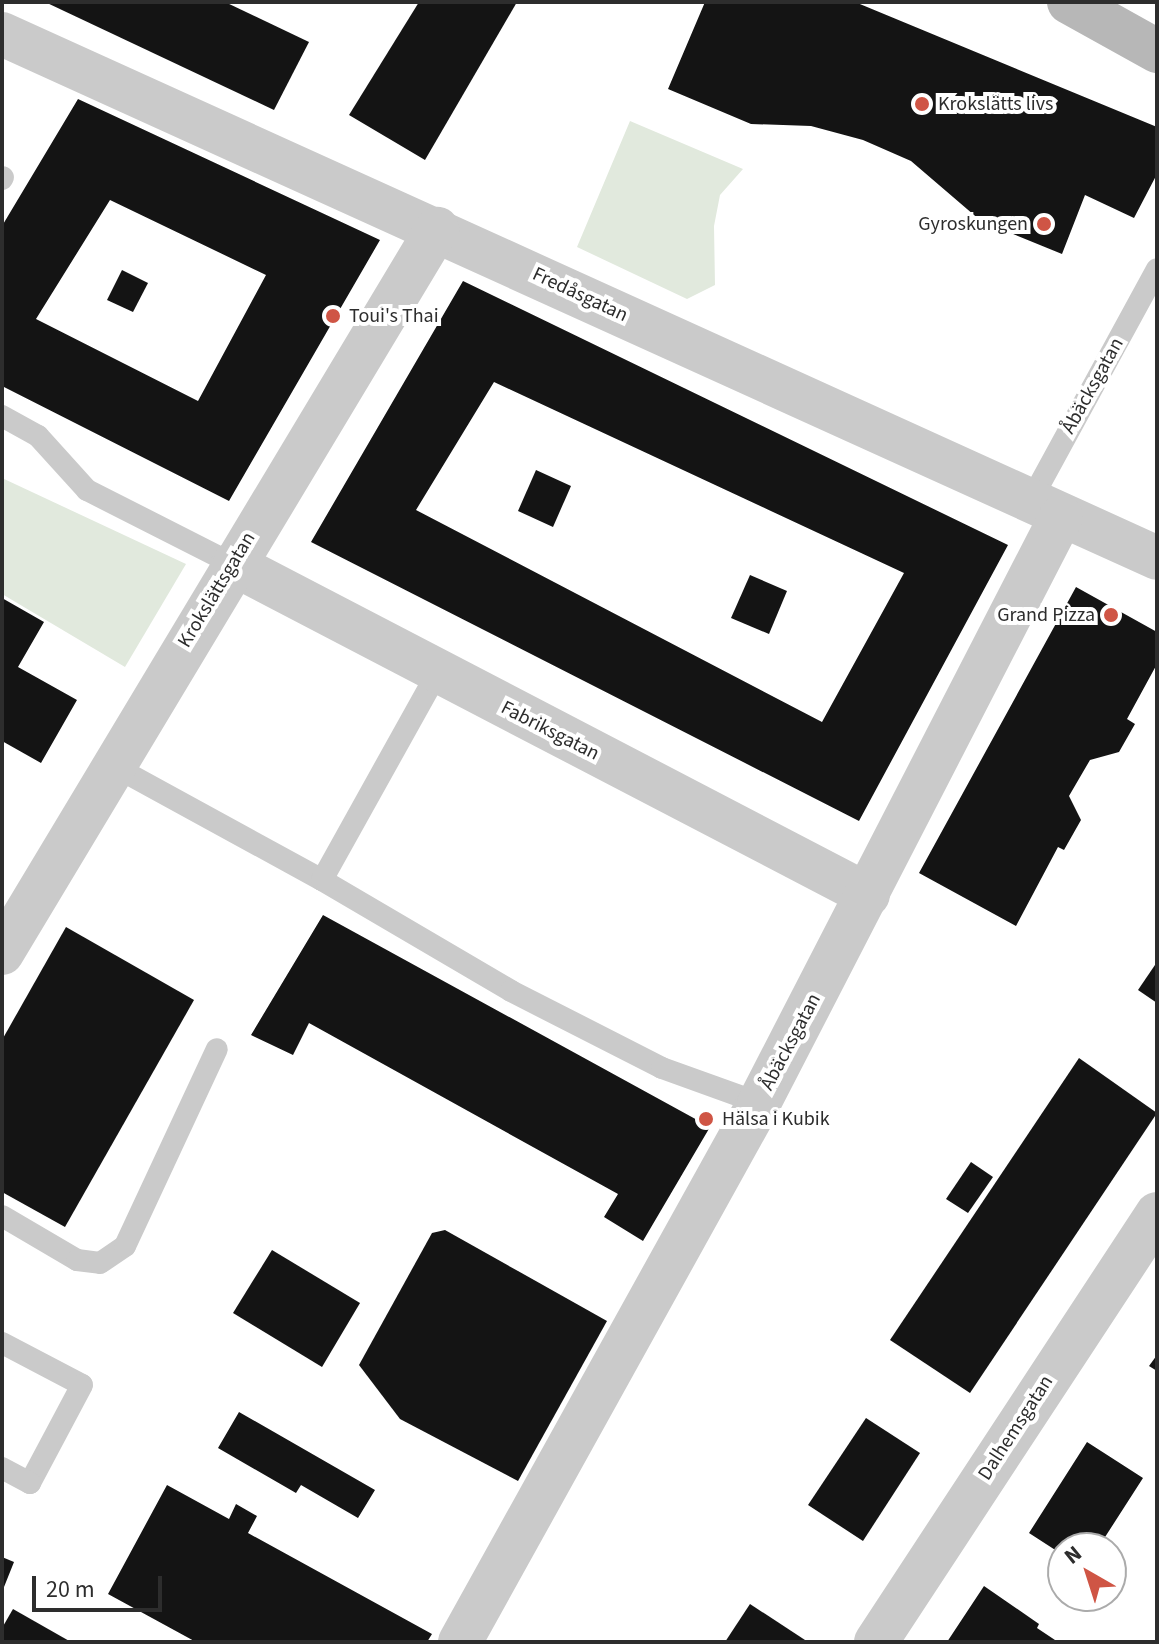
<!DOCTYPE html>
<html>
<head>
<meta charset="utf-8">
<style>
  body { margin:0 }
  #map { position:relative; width:1159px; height:1644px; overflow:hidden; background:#fff; font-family:"Source Sans 3",sans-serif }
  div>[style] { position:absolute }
  .green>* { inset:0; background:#e1e9dd }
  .building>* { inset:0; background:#141414 }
  .service>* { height:22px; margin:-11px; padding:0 11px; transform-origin:11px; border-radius:11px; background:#cacaca }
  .minor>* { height:44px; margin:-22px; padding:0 22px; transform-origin:22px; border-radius:22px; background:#cacaca }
  .secondary>* { height:44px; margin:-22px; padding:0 22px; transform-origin:22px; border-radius:22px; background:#b7b7b7 }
  .tram>* { height:2px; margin:-1px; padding:0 1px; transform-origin:1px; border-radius:1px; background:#828282 }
  .dots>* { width:22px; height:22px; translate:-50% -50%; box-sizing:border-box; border:4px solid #fff; border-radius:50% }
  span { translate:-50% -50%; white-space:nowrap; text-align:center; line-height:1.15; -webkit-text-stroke:8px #fff; paint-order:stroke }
  .poi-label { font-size:20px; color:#2d2d2d }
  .left { translate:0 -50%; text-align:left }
  .right { translate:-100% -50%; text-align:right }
  .street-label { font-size:20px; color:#2d2d2d }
  .frame { position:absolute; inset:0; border:4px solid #2d2d2d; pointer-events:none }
  .north { position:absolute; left:1047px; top:1532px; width:80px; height:80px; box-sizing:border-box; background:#fff; border:2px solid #ababab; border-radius:50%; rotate:321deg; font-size:22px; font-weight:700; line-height:32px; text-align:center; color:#2d2d2d }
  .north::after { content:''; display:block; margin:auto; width:28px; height:36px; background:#cf5545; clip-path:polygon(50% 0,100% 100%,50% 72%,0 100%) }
  .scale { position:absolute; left:32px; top:1576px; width:130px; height:36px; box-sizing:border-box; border:4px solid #2d2d2d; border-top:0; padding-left:10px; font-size:24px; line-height:28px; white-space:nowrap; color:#2d2d2d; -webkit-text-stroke:6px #fff; paint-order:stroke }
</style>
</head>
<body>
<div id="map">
  <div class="green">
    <i style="clip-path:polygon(630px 121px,743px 169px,720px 195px,714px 226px,715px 285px,687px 299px,577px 247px)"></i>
    <i style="clip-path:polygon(2px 478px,186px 564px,125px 667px,2px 594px)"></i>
  </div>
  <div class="building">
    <i style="clip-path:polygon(45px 2px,225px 2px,309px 42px,274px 110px)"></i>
    <i style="clip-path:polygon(419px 2px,517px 2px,425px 160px,349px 115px)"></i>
    <i style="clip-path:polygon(705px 2px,855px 2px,1157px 127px,1157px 174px,1134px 218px,1085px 195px,1062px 254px,981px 221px,911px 161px,863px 140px,811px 126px,751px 124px,668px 89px)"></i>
    <i style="clip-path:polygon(evenodd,78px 99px,380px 240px,229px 501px,2px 386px,2px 226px,78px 99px,110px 200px,266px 275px,198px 401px,36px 319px,110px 200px)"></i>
    <i style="clip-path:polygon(122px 270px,148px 283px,133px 312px,107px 300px)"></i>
    <i style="clip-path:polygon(evenodd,463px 281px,1008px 545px,859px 821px,311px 542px,463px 281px,494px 382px,904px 573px,822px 722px,416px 510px,494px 382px)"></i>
    <i style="clip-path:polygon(536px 470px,571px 486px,553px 527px,518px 511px)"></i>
    <i style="clip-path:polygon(750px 575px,787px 591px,769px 634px,731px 618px)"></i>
    <i style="clip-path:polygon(1076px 587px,1157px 632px,1157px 664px,1127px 719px,1135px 724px,1119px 752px,1090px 760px,1069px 796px,1081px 820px,1064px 850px,1058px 847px,1016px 926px,919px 873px)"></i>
    <i style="clip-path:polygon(2px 598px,44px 622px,18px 667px,77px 700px,41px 763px,2px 741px)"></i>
    <i style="clip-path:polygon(323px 915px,710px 1127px,643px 1241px,604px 1217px,618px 1194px,309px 1023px,293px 1055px,251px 1035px)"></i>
    <i style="clip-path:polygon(66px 927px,194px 1000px,65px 1227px,2px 1192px,2px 1040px)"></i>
    <i style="clip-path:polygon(1157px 962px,1157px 1003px,1138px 990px)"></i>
    <i style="clip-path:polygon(1079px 1058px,1157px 1113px,970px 1393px,890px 1340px)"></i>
    <i style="clip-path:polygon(971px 1162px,993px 1177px,968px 1213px,946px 1199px)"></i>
    <i style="clip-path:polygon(445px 1230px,607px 1321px,518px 1481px,400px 1419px,359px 1365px,432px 1233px)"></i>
    <i style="clip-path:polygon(272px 1250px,360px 1303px,322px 1367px,233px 1313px)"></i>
    <i style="clip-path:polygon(1157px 1355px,1157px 1371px,1149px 1366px)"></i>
    <i style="clip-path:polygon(239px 1412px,375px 1490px,358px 1518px,301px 1485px,296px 1493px,218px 1448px)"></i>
    <i style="clip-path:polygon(866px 1418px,920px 1453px,863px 1541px,808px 1505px)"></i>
    <i style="clip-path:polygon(1087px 1442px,1143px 1478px,1098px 1548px,1063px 1548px,1063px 1555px,1029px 1533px)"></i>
    <i style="clip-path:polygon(167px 1485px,229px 1519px,236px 1504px,257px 1516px,248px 1533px,432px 1634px,427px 1642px,196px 1642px,108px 1594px)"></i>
    <i style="clip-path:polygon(2px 1557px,14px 1562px,2px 1592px)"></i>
    <i style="clip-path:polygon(984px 1586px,1039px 1624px,1037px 1628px,1058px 1642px,947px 1642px)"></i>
    <i style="clip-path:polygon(750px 1604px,805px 1640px,803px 1642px,725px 1642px)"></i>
    <i style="clip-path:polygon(13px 1609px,71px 1642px,2px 1642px,2px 1628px)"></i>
  </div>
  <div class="service">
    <i style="left:2px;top:179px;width:2px;rotate:-63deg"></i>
    <i style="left:2px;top:416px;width:41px;rotate:29.1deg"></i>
    <i style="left:38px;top:436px;width:73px;rotate:47.8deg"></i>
    <i style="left:87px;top:490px;width:164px;rotate:26.9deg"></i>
    <i style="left:1030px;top:502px;width:265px;rotate:-61.4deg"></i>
    <i style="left:112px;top:765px;width:239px;rotate:28.7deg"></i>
    <i style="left:322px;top:880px;width:219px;rotate:30.4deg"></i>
    <i style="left:511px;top:991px;width:169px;rotate:27deg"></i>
    <i style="left:662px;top:1068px;width:103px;rotate:19.8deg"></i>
    <i style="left:322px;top:880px;width:238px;rotate:-60.9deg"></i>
    <i style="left:2px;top:1216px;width:87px;rotate:30.4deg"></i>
    <i style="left:77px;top:1260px;width:23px;rotate:7deg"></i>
    <i style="left:100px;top:1263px;width:30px;rotate:-34deg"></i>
    <i style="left:125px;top:1246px;width:217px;rotate:-65deg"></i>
    <i style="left:2px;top:1343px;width:90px;rotate:27.7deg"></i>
    <i style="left:82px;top:1385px;width:111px;rotate:118deg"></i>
    <i style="left:30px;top:1483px;width:32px;rotate:-152deg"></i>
  </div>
  <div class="minor">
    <i style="left:2px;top:34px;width:1268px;rotate:24.4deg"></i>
    <i style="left:233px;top:564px;width:716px;rotate:27.53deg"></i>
    <i style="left:2px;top:953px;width:845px;rotate:-59deg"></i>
    <i style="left:460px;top:1642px;width:616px;rotate:-60.98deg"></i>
    <i style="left:759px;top:1103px;width:659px;rotate:-62.74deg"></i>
    <i style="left:876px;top:1642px;width:512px;rotate:-56.71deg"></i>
  </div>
  <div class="secondary">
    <i style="left:1069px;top:2px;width:101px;rotate:29.1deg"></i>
  </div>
  <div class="tram">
    <i style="left:1153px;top:2px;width:4px;rotate:27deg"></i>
  </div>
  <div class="dots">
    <i style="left:922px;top:104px;background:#cf5545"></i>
    <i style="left:1044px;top:224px;background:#cf5545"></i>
    <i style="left:333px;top:316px;background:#cf5545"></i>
    <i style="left:1111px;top:615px;background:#cf5545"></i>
    <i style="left:706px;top:1119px;background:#cf5545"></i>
  </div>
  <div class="poi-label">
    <span class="left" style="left:938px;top:104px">Krokslätts livs</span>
    <span class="right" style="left:1028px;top:224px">Gyroskungen</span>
    <span class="left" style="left:349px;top:316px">Toui's Thai</span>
    <span class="right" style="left:1095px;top:615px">Grand Pizza</span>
    <span class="left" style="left:722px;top:1119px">Hälsa i Kubik</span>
  </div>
  <div class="street-label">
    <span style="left:580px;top:295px;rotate:25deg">Fredåsgatan</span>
    <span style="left:1093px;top:386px;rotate:-61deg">Åbäcksgatan</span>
    <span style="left:217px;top:590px;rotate:-59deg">Krokslättsgatan</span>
    <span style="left:550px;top:731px;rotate:27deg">Fabriksgatan</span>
    <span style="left:791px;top:1042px;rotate:-62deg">Åbäcksgatan</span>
    <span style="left:1016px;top:1428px;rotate:-57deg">Dalhemsgatan</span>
  </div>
  <div class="frame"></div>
  <div class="north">N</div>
  <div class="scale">20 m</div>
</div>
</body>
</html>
